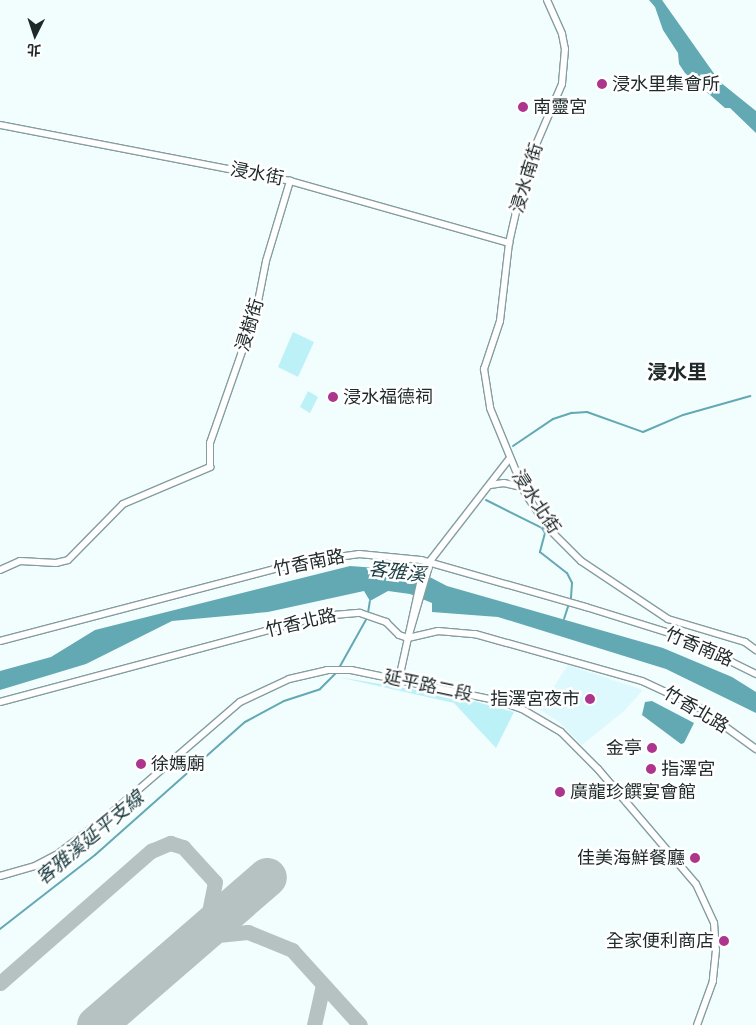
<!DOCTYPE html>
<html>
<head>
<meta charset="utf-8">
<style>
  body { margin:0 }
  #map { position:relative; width:756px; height:1025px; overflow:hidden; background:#f2fdfe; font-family:Montserrat,"Noto Sans TC",sans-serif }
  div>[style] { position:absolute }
  .built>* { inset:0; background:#ddf9fd }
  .green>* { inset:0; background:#bdf1f8 }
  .water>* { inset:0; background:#63a9b3 }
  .stream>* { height:2px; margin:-1px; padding:0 1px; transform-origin:1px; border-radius:1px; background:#63a9b3 }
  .taxiway>* { height:15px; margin:-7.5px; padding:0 7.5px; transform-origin:7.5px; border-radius:7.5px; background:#b6c2c2 }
  .runway>* { height:39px; margin:-19.5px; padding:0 19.5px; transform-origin:19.5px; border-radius:19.5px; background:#b6c2c2 }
  .roads { filter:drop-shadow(1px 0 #859da0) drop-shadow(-1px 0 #859da0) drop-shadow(0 1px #859da0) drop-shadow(0 -1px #859da0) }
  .minor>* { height:6px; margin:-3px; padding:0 3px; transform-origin:3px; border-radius:3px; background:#fff }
  .dots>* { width:14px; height:14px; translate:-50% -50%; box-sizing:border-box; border:2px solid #fff; border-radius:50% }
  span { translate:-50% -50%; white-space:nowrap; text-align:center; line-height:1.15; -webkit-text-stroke:5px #fff; paint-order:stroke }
  .poi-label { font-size:18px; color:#1f292a }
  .left { translate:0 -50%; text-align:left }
  .right { translate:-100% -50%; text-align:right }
  .street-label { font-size:18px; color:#1f292a }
  .water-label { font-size:19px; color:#183b3f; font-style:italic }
  .quarter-label { font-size:20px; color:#1f292a; font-weight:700 }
  .north { position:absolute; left:10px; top:10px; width:50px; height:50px; -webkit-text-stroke:4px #fff; paint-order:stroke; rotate:184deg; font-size:14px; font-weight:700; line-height:20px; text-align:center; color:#1f292a }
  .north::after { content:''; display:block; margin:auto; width:18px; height:22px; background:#1f292a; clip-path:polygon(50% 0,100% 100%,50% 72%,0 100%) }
</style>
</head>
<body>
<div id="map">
  <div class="built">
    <i style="clip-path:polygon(568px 665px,643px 690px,624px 711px,582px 745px,559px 722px,539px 709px)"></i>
  </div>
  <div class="green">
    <i style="clip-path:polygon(293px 332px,314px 342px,298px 377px,278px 367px)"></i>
    <i style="clip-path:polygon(308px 391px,318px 397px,310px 413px,300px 407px)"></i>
    <i style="clip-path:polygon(338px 677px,459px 697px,514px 712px,496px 748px,454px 703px)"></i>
  </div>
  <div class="water">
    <i style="clip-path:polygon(649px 0,662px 0,720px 82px,756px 111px,756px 133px,730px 108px,725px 108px,685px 73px,679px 64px,678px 53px,663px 30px,655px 7px)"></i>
    <i style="clip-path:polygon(350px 566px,418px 571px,447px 586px,663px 648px,732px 677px,756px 692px,756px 713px,666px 669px,498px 617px,432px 612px,432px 603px,410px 594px,388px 591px,370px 601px,364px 591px,268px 612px,172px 621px,86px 664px,0 690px,0 671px,51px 657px,95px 630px)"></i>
    <i style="clip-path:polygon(652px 701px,694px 723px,684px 743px,681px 744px,642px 715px,645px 702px)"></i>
  </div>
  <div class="stream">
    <i style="left:513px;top:446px;width:48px;rotate:-34deg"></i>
    <i style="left:553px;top:419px;width:20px;rotate:-18deg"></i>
    <i style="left:572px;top:413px;width:15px;rotate:-4deg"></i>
    <i style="left:587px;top:412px;width:59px;rotate:19.7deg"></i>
    <i style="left:643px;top:432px;width:43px;rotate:-23deg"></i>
    <i style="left:683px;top:415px;width:70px;rotate:-15.8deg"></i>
    <i style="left:486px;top:500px;width:63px;rotate:26.6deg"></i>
    <i style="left:542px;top:528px;width:6px;rotate:59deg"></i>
    <i style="left:545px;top:533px;width:20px;rotate:105deg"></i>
    <i style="left:540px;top:552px;width:34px;rotate:38deg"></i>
    <i style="left:567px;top:573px;width:11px;rotate:63deg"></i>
    <i style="left:572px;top:583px;width:15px;rotate:94deg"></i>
    <i style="left:368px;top:613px;width:12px;rotate:-81deg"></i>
    <i style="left:564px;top:619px;width:13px;rotate:-72deg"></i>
    <i style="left:339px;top:668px;width:57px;rotate:-60.8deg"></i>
    <i style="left:0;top:929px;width:120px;rotate:-37.9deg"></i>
    <i style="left:95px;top:855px;width:200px;rotate:-41.6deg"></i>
    <i style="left:245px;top:722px;width:44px;rotate:-28.3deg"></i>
    <i style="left:284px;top:701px;width:38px;rotate:-18deg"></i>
    <i style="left:320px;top:689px;width:24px;rotate:-45deg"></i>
  </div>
  <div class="taxiway">
    <i style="left:198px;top:937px;width:50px;rotate:-5.7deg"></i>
    <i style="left:248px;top:932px;width:48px;rotate:22.2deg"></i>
    <i style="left:292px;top:950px;width:101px;rotate:47.8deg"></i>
    <i style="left:0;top:983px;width:201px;rotate:-41.2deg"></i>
    <i style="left:151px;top:851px;width:21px;rotate:-23deg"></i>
    <i style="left:170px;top:843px;width:14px;rotate:17deg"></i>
    <i style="left:183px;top:847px;width:47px;rotate:47.6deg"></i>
    <i style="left:215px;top:882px;width:41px;rotate:101.3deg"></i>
    <i style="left:207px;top:922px;width:17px;rotate:121deg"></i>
    <i style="left:314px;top:1025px;width:41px;rotate:-77.3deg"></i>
  </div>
  <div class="runway">
    <i style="left:96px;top:1025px;width:226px;rotate:-40.9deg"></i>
  </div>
  <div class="roads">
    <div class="minor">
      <i style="left:547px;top:0;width:37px;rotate:66deg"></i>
      <i style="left:562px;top:34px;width:15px;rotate:79deg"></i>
      <i style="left:565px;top:49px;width:35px;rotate:95deg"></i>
      <i style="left:562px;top:84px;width:91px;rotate:113.2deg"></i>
      <i style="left:526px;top:168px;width:77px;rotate:102.8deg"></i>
      <i style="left:509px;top:243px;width:79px;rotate:96.6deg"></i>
      <i style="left:500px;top:321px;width:51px;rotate:108.4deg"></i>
      <i style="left:484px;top:369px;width:39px;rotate:81deg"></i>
      <i style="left:490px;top:408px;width:92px;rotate:67.6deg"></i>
      <i style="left:525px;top:493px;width:45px;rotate:56deg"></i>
      <i style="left:550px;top:530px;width:44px;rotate:45deg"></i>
      <i style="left:581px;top:561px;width:105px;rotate:33.7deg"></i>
      <i style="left:668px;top:619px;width:80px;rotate:16.6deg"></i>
      <i style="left:745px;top:642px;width:14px;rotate:36deg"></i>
      <i style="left:0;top:125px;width:295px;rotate:10.9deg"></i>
      <i style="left:290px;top:181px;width:228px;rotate:15.8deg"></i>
      <i style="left:490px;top:485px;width:14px;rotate:-8deg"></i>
      <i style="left:504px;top:483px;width:18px;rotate:13deg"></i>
      <i style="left:0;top:570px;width:22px;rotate:-24deg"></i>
      <i style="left:20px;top:561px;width:36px;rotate:3deg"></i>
      <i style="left:56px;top:563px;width:12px;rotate:-14deg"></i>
      <i style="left:68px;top:560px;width:78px;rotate:-45.5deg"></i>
      <i style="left:123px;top:504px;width:95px;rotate:-23deg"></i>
      <i style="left:210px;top:467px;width:24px;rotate:-90deg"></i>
      <i style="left:210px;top:443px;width:139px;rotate:-70.7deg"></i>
      <i style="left:256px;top:312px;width:52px;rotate:-78.9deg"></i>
      <i style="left:266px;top:261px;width:84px;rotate:-73.3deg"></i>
      <i style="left:408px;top:638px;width:78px;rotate:-73.7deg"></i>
      <i style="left:0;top:641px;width:312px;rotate:-14.7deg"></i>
      <i style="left:302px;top:562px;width:58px;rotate:-8deg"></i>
      <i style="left:359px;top:554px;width:62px;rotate:5.5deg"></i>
      <i style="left:421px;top:560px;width:172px;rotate:15.9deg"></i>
      <i style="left:586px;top:607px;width:97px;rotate:17.3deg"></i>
      <i style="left:679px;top:636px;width:86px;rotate:26.3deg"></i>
      <i style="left:399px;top:679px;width:112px;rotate:-77.6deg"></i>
      <i style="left:423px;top:570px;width:140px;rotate:-52.2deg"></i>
      <i style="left:0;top:702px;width:333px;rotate:-15deg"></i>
      <i style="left:322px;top:616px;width:38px;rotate:-5deg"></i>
      <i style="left:360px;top:613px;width:28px;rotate:19deg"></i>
      <i style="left:386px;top:622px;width:18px;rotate:45deg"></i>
      <i style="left:399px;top:635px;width:9px;rotate:18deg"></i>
      <i style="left:408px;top:638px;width:31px;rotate:-13deg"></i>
      <i style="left:438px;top:631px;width:37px;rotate:5deg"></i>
      <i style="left:475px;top:634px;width:173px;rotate:15.7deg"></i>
      <i style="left:642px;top:681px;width:62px;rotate:24.9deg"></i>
      <i style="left:698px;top:707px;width:72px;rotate:35.9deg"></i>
      <i style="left:0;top:876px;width:36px;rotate:-16deg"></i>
      <i style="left:35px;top:866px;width:27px;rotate:-28deg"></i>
      <i style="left:59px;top:853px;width:63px;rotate:-37.2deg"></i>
      <i style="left:109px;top:815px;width:173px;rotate:-40.8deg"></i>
      <i style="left:240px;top:702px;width:54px;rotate:-25.1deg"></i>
      <i style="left:289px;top:679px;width:39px;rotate:-13deg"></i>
      <i style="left:327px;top:670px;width:24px"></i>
      <i style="left:351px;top:670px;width:151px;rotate:11.8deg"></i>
      <i style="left:499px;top:701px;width:24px;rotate:19deg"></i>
      <i style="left:522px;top:709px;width:45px;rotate:30.5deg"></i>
      <i style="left:561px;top:732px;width:52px;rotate:45deg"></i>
      <i style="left:598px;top:769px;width:151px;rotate:49.6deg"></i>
      <i style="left:696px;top:884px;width:43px;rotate:65.2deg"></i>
      <i style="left:714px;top:923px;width:27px;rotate:86deg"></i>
      <i style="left:716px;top:950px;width:31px;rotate:96deg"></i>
      <i style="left:713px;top:981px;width:47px;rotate:110deg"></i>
    </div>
  </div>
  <div class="dots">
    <i style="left:602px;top:84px;background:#ad358b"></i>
    <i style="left:523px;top:107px;background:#ad358b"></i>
    <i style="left:333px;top:397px;background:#ad358b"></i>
    <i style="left:590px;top:699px;background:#ad358b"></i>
    <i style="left:652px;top:748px;background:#ad358b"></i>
    <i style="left:141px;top:764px;background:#ad358b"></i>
    <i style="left:651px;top:769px;background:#ad358b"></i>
    <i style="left:560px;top:792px;background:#ad358b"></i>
    <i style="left:695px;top:858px;background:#ad358b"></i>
    <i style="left:724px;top:941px;background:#ad358b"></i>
  </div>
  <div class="poi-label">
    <span class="left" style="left:612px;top:84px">浸水里集會所</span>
    <span class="left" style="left:533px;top:107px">南靈宮</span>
    <span class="left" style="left:343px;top:397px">浸水福德祠</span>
    <span class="right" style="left:580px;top:699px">指澤宮夜市</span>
    <span class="right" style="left:642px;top:748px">金亭</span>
    <span class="left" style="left:151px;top:764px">徐媽廟</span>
    <span class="left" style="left:661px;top:769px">指澤宮</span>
    <span class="left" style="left:570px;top:792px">廣龍珍饌宴會館</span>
    <span class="right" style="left:685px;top:858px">佳美海鮮餐廳</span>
    <span class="right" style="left:714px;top:941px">全家便利商店</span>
  </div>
  <div class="street-label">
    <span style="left:257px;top:174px;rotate:11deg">浸水街</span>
    <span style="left:527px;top:178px;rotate:-73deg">浸水南街</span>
    <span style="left:250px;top:325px;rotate:-73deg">浸樹街</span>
    <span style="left:536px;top:502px;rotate:57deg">浸水北街</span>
    <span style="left:309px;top:563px;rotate:-11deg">竹香南路</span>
    <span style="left:301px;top:623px;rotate:-13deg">竹香北路</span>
    <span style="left:699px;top:647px;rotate:23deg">竹香南路</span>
    <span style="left:428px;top:686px;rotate:12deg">延平路二段</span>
    <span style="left:696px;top:710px;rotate:31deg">竹香北路</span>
  </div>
  <div class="water-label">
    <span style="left:397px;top:572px;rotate:7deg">客雅溪</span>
    <span style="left:90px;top:838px;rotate:-40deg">客雅溪延平支線</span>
  </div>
  <div class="quarter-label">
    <span style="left:677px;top:372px">浸水里</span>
  </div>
  <div class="north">北</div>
</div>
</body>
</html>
